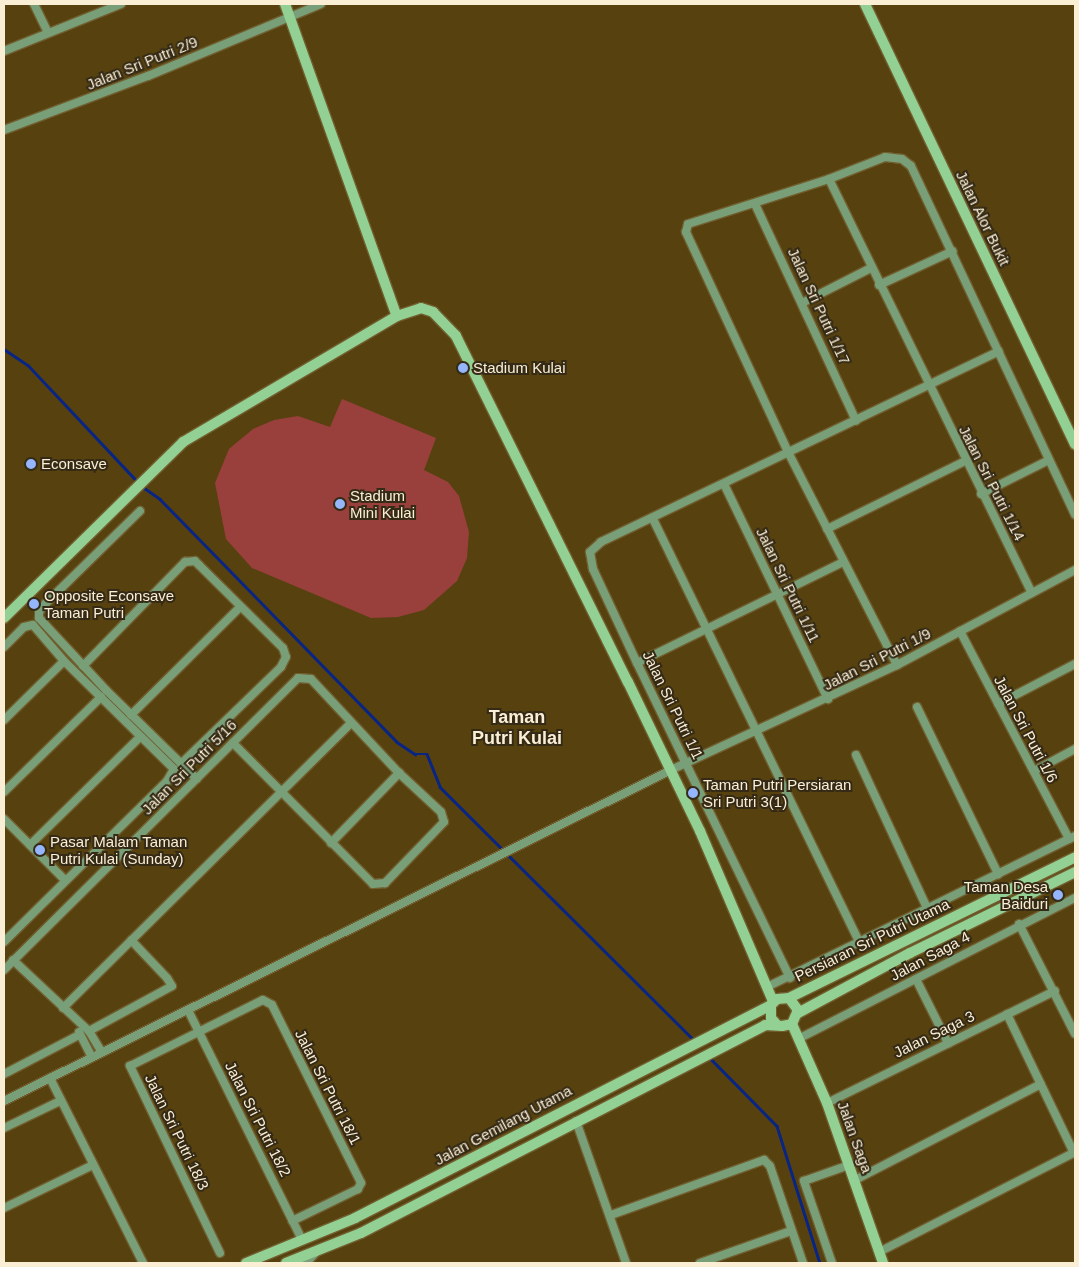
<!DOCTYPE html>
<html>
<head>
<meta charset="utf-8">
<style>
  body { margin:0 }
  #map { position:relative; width:1079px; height:1267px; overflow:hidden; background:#57420f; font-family:Arial,sans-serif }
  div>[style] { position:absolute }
  .green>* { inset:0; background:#993f3c }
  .stream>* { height:2.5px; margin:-1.25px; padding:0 1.25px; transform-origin:1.25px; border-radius:1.25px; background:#092583 }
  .roads { filter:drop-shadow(1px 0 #715e2f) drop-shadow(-1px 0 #715e2f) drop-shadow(0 1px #715e2f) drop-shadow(0 -1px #715e2f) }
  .street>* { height:8px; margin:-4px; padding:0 4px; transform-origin:4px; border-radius:4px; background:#789f78 }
  .secondary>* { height:10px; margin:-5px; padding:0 5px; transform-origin:5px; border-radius:5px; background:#92d193 }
  .dots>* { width:14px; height:14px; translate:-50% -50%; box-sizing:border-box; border:2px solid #342a16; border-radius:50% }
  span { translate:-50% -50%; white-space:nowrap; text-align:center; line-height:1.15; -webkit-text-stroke:4px #342a16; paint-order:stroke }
  .street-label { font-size:15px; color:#faeed5 }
  .poi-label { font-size:15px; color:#faeed5 }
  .left { translate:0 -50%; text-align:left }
  .right { translate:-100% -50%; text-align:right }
  .quarter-label { font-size:18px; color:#faeed5; font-weight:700 }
  .frame { position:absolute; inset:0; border:5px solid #faeed5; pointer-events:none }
</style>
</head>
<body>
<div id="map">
  <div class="green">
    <i style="clip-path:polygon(342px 399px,436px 438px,424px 470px,448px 482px,459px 496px,469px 532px,467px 558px,457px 581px,424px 610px,398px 617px,371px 618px,252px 568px,226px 539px,215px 483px,229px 449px,253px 429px,274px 420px,298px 416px,330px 427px)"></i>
  </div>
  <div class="stream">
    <i style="left:4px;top:349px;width:29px;rotate:34deg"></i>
    <i style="left:28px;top:365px;width:162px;rotate:46.8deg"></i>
    <i style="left:143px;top:487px;width:21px;rotate:35deg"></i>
    <i style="left:160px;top:499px;width:339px;rotate:45.7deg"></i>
    <i style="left:397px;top:742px;width:22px;rotate:34deg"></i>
    <i style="left:415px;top:754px;width:12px"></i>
    <i style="left:427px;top:754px;width:35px;rotate:68deg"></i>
    <i style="left:440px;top:787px;width:360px;rotate:44.9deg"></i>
    <i style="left:709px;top:1057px;width:97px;rotate:45.4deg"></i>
    <i style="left:777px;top:1126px;width:144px;rotate:72.6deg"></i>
  </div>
  <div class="roads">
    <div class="street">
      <i style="left:34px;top:4px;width:32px;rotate:64deg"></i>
      <i style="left:4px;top:51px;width:126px;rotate:-21.9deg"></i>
      <i style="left:4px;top:130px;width:154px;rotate:-20.6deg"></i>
      <i style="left:148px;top:76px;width:187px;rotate:-22.6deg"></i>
      <i style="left:829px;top:179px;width:461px;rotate:63.9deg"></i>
      <i style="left:755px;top:204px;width:239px;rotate:65deg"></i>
      <i style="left:879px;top:285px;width:81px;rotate:-24.7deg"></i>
      <i style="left:802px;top:303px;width:77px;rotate:-26.9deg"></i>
      <i style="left:724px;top:484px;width:239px;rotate:64.2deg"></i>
      <i style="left:981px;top:494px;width:76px;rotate:-26.6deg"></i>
      <i style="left:140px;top:511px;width:132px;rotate:135.6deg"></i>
      <i style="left:46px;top:603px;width:11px;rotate:128deg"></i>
      <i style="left:39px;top:612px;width:6px;rotate:90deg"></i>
      <i style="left:39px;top:618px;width:98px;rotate:47.1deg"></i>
      <i style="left:106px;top:690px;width:127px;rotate:44.4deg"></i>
      <i style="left:653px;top:519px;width:472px;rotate:64deg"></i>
      <i style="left:827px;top:529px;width:154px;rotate:-26.2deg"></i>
      <i style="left:960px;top:631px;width:235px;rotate:62.3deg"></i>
      <i style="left:4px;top:647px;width:28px;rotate:-45deg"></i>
      <i style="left:24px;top:627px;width:9px;rotate:-13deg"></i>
      <i style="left:33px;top:625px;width:48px;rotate:49.3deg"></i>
      <i style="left:64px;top:661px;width:154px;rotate:44.5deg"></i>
      <i style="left:174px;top:769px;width:14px;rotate:120deg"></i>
      <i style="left:167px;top:781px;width:229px;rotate:135.4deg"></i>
      <i style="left:637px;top:663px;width:229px;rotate:-26.1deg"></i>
      <i style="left:897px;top:665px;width:237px;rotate:-117.1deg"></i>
      <i style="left:789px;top:454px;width:245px;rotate:-114.9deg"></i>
      <i style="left:686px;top:232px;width:8px;rotate:-76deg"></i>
      <i style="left:688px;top:224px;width:148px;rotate:-17.7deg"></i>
      <i style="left:829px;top:179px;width:60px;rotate:-21.4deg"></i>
      <i style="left:885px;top:157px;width:17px;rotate:7deg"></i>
      <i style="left:902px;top:159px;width:11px;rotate:38deg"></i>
      <i style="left:911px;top:166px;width:385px;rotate:64.8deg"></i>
      <i style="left:83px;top:666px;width:146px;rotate:-45.6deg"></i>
      <i style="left:185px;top:562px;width:10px;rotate:-6deg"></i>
      <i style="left:195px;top:561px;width:6px;rotate:45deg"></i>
      <i style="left:199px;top:565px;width:118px;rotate:44.7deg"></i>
      <i style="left:283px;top:648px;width:9px;rotate:72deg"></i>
      <i style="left:286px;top:657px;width:11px;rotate:117deg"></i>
      <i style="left:281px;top:667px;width:139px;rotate:135.9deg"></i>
      <i style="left:998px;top:704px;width:87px;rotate:-27.5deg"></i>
      <i style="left:917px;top:707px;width:186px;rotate:64.1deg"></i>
      <i style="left:131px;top:715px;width:153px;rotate:-44.7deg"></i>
      <i style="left:4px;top:720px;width:84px;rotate:-44.5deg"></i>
      <i style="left:856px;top:755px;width:169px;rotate:65.1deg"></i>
      <i style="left:1034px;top:771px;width:47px;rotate:-28.2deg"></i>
      <i style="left:4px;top:792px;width:136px;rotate:-44.4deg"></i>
      <i style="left:4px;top:819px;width:86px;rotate:45deg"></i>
      <i style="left:331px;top:843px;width:98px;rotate:-45.8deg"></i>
      <i style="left:30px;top:845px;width:154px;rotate:-44.5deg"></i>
      <i style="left:1019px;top:924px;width:123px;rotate:63deg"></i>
      <i style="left:13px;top:960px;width:104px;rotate:43.1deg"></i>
      <i style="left:89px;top:1031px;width:23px;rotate:59deg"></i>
      <i style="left:4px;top:970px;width:414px;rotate:-44.8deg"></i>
      <i style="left:298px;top:678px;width:13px;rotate:4deg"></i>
      <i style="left:311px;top:679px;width:129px;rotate:46.9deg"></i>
      <i style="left:399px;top:773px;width:57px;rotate:42.9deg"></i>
      <i style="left:441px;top:812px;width:10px;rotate:73deg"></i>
      <i style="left:444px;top:822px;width:85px;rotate:134deg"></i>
      <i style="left:385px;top:883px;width:12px;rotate:175deg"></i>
      <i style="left:373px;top:884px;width:199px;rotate:-134.8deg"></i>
      <i style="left:790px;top:978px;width:350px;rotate:-115.9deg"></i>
      <i style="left:637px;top:663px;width:104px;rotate:-115.1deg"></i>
      <i style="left:593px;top:569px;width:17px;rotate:-100deg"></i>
      <i style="left:590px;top:552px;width:15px;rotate:-42deg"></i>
      <i style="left:601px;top:542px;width:441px;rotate:-25.6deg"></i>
      <i style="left:916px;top:979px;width:72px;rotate:63.4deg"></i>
      <i style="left:773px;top:984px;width:336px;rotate:-26.1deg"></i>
      <i style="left:63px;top:1008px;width:405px;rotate:-44.7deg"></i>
      <i style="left:188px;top:1010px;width:257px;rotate:63.6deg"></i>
      <i style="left:1007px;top:1014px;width:154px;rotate:64.3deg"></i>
      <i style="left:89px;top:1031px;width:94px;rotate:-28.5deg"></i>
      <i style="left:172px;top:986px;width:9px;rotate:-122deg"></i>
      <i style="left:167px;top:978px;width:52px;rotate:-133.5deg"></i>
      <i style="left:79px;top:1032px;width:27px;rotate:63deg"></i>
      <i style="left:798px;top:1039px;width:311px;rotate:-27deg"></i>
      <i style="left:4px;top:1074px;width:85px;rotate:-27.5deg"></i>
      <i style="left:50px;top:1078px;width:207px;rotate:63.3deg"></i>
      <i style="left:4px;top:1101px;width:745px;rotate:-26.39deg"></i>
      <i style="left:671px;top:770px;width:249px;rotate:-24.9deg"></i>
      <i style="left:897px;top:665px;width:202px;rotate:-28.1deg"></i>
      <i style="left:827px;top:1103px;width:254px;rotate:-26.2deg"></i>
      <i style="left:576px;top:1121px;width:151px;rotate:70.6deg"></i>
      <i style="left:4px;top:1128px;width:62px;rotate:-25.7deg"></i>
      <i style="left:855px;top:1180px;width:209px;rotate:-27.3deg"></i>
      <i style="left:4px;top:1208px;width:99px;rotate:-25.8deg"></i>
      <i style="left:611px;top:1215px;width:163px;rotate:-19.8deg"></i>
      <i style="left:764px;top:1160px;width:8px;rotate:45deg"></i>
      <i style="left:770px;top:1166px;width:102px;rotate:71.2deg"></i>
      <i style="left:879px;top:1252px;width:220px;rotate:-27deg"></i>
      <i style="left:220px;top:1253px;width:208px;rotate:-115.7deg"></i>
      <i style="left:130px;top:1066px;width:148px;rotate:-26.4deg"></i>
      <i style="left:263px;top:1000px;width:10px;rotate:29deg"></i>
      <i style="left:272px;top:1005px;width:199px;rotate:63.4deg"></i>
      <i style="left:361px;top:1183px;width:7px;rotate:117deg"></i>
      <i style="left:358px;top:1189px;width:73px;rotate:154.1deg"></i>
      <i style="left:306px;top:1263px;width:16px;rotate:-47deg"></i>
      <i style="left:700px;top:1263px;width:96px;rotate:-19.4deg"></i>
      <i style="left:832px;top:1263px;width:87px;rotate:-108.9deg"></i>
      <i style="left:804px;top:1181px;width:48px;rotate:-19.6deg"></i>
    </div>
    <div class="secondary">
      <i style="left:285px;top:4px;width:331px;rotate:70.3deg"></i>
      <i style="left:865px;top:4px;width:488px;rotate:64.5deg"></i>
      <i style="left:4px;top:618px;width:251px;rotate:-44.5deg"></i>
      <i style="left:183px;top:442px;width:248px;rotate:-30.5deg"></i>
      <i style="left:397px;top:316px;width:25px;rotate:-18deg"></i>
      <i style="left:421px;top:308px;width:13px;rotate:18deg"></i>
      <i style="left:433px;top:312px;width:33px;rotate:46deg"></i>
      <i style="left:456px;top:336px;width:386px;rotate:63.6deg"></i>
      <i style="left:628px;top:682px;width:165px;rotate:64.2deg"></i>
      <i style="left:700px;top:831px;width:185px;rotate:66.8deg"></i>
      <i style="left:789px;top:998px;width:319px;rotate:-26.2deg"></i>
      <i style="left:798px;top:1013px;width:127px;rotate:-28.2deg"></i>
      <i style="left:910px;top:953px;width:184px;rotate:-26.1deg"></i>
      <i style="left:792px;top:1024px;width:86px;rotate:66.1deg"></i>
      <i style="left:827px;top:1103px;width:170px;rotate:70.7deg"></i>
      <i style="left:246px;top:1263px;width:118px;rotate:-22.4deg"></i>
      <i style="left:355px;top:1218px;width:467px;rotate:-27.1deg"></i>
      <i style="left:286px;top:1263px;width:81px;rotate:-21.8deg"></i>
      <i style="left:361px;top:1233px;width:454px;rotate:-27.2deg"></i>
      <i style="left:765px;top:1025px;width:17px;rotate:3deg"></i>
      <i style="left:782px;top:1026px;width:10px;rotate:-11deg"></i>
      <i style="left:792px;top:1024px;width:15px;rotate:-67deg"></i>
      <i style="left:798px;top:1010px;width:15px;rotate:-127deg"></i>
      <i style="left:789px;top:998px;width:12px;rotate:175deg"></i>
      <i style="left:777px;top:999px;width:8px;rotate:135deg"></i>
      <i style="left:771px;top:1005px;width:13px;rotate:90deg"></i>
      <i style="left:771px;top:1018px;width:9px;rotate:49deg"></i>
    </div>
  </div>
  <div class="dots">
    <i style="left:463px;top:368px;background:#95b6fd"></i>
    <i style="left:31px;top:464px;background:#95b6fd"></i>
    <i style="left:340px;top:504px;background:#95b6fd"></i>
    <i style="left:34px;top:604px;background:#95b6fd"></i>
    <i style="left:693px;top:793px;background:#95b6fd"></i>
    <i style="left:40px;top:850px;background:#95b6fd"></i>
    <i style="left:1058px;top:895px;background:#95b6fd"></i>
  </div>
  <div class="street-label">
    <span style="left:142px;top:63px;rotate:-22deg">Jalan Sri Putri 2/9</span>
    <span style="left:983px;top:218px;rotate:64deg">Jalan Alor Bukit</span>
    <span style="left:819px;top:306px;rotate:65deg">Jalan Sri Putri 1/17</span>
    <span style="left:992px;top:483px;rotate:63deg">Jalan Sri Putri 1/14</span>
    <span style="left:788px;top:585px;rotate:64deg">Jalan Sri Putri 1/11</span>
    <span style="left:877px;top:659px;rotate:-27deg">Jalan Sri Putri 1/9</span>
    <span style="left:673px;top:705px;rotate:64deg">Jalan Sri Putri 1/1</span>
    <span style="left:1026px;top:729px;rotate:62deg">Jalan Sri Putri 1/6</span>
    <span style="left:189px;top:767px;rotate:-45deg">Jalan Sri Putri 5/16</span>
    <span style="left:872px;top:940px;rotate:-26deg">Persiaran Sri Putri Utama</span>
    <span style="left:930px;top:956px;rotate:-28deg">Jalan Saga 4</span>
    <span style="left:934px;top:1034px;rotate:-26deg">Jalan Saga 3</span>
    <span style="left:328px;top:1087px;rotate:63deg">Jalan Sri Putri 18/1</span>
    <span style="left:258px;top:1119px;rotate:63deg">Jalan Sri Putri 18/2</span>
    <span style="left:503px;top:1125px;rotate:-28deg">Jalan Gemilang Utama</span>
    <span style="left:177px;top:1132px;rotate:64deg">Jalan Sri Putri 18/3</span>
    <span style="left:855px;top:1137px;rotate:70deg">Jalan Saga</span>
  </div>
  <div class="poi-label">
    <span class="left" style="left:473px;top:368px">Stadium Kulai</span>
    <span class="left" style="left:41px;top:464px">Econsave</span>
    <span class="left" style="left:350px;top:504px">Stadium<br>Mini Kulai</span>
    <span class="left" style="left:44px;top:604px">Opposite Econsave<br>Taman Putri</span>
    <span class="left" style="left:703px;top:793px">Taman Putri Persiaran<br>Sri Putri 3(1)</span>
    <span class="left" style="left:50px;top:850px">Pasar Malam Taman<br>Putri Kulai (Sunday)</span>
    <span class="right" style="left:1048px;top:895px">Taman Desa<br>Baiduri</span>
  </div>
  <div class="quarter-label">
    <span style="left:517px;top:728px">Taman<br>Putri Kulai</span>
  </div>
  <div class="frame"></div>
</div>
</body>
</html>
